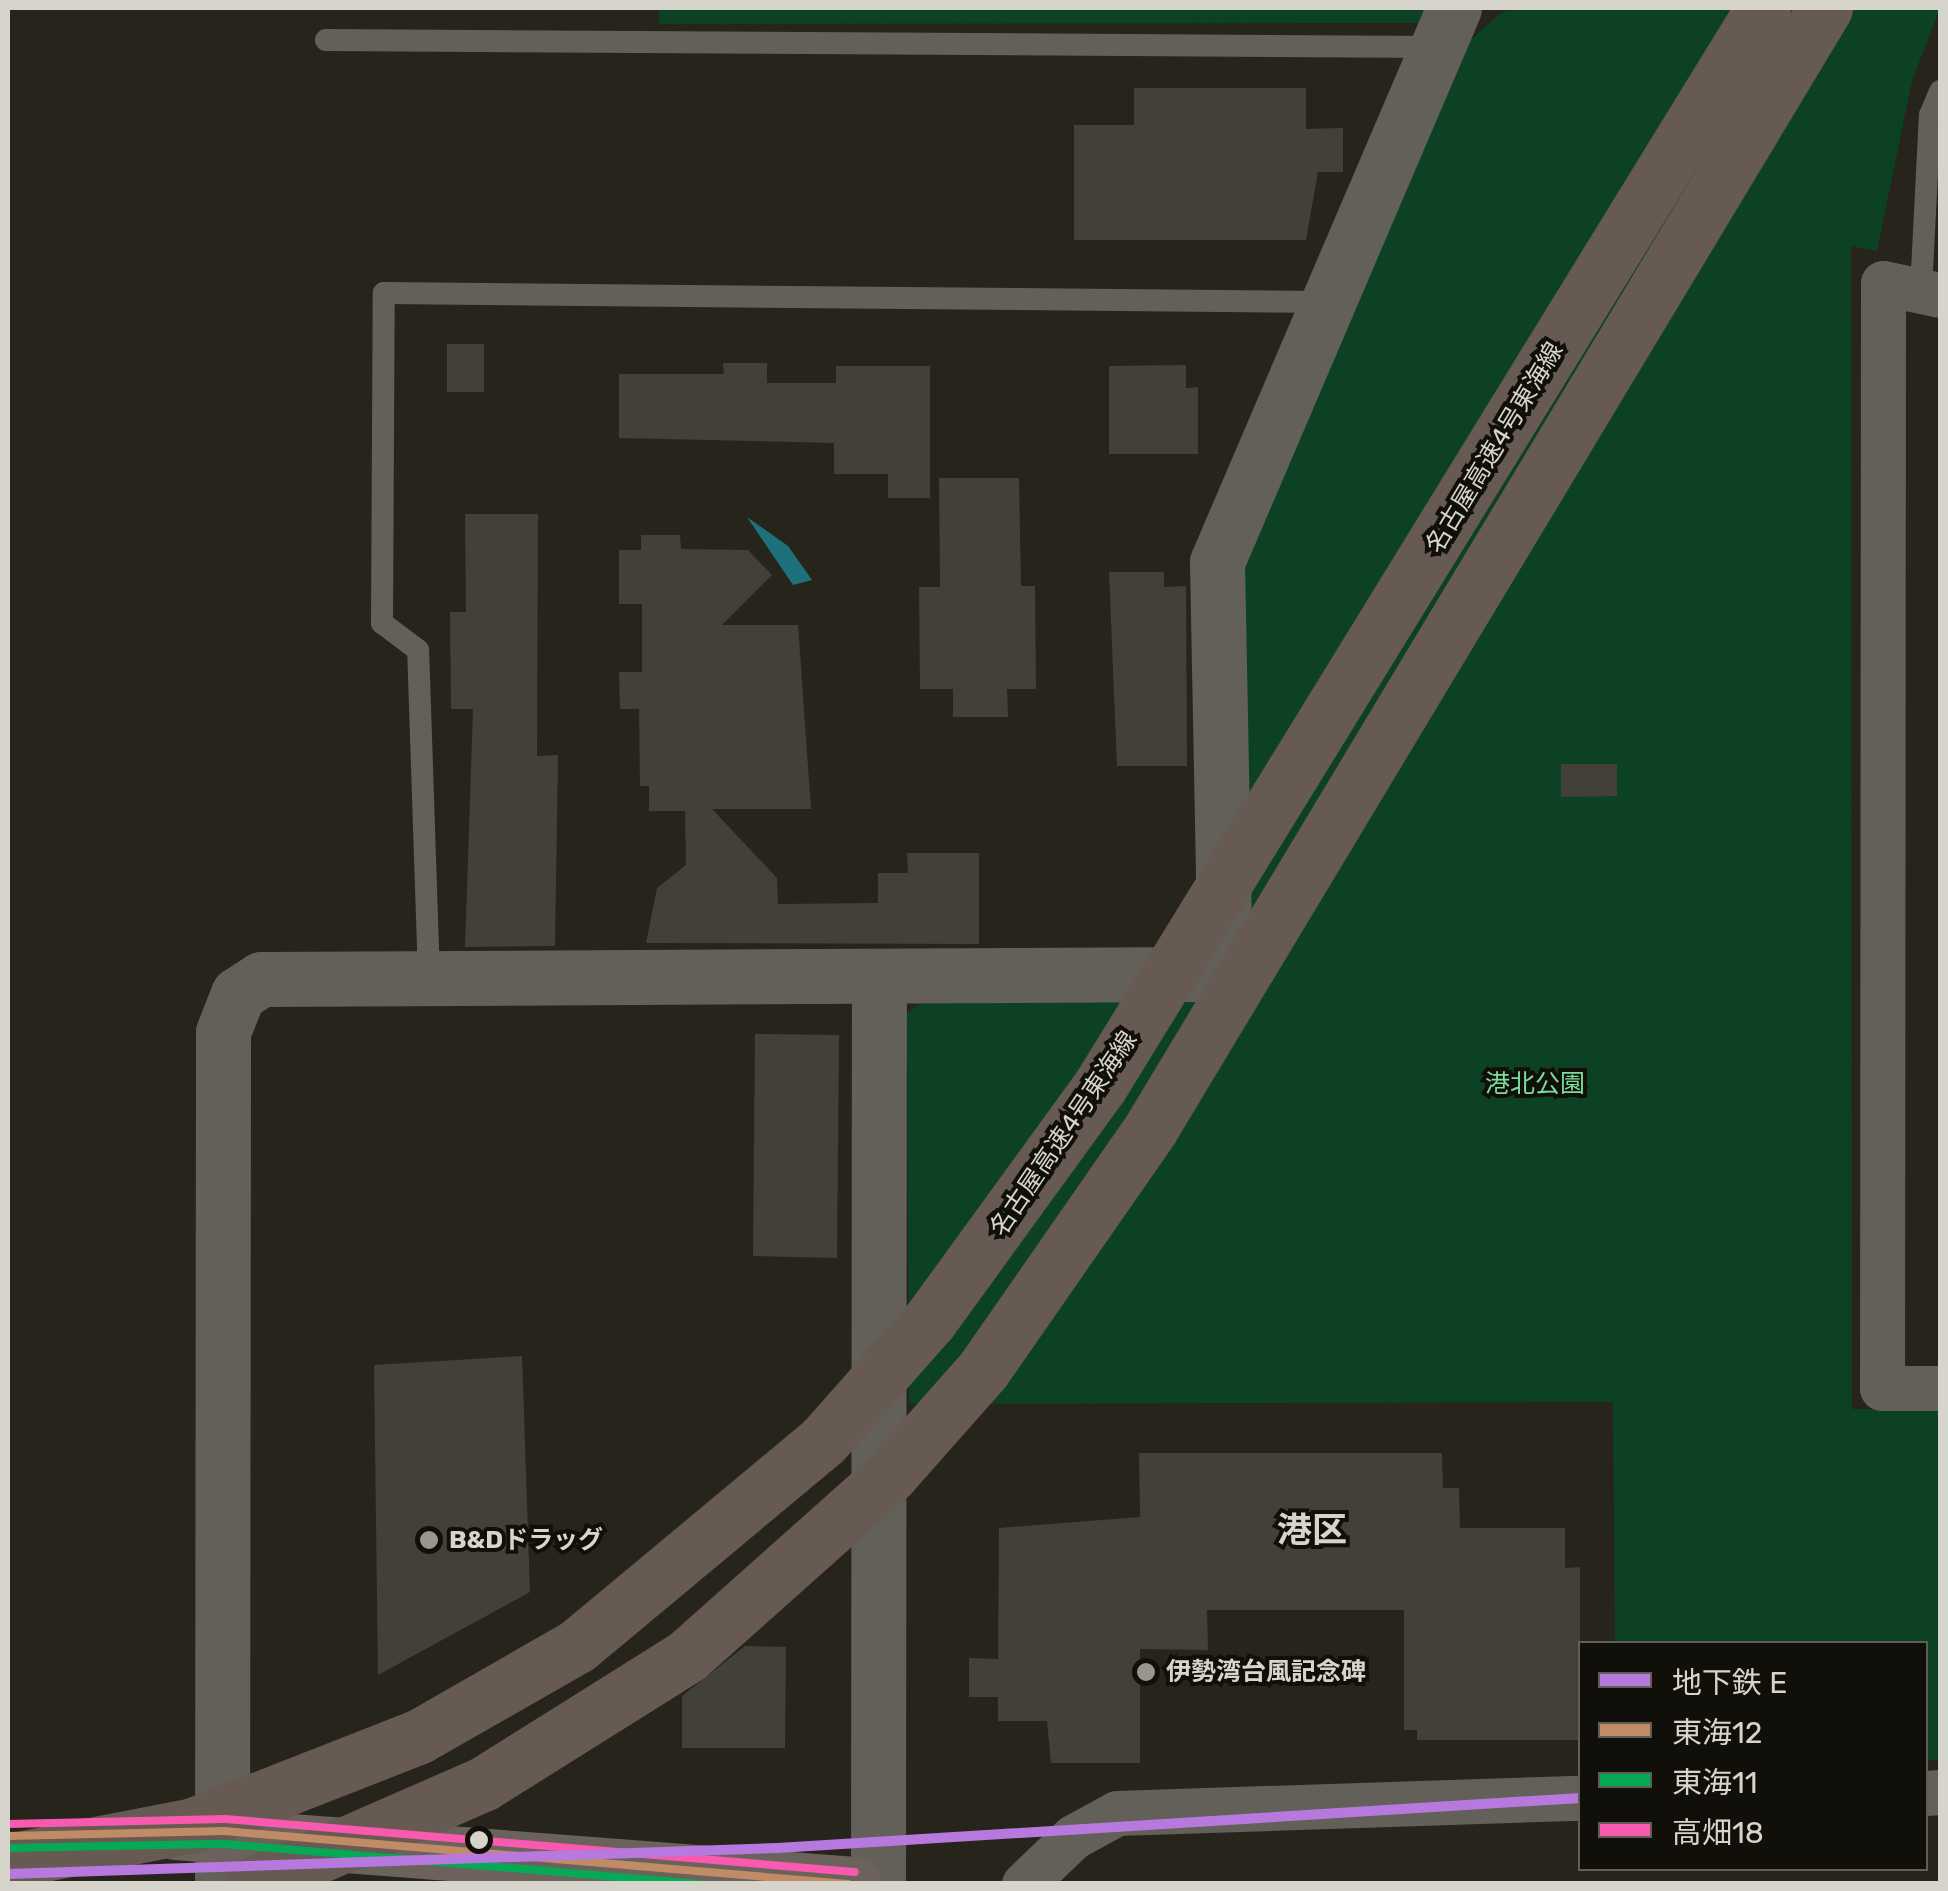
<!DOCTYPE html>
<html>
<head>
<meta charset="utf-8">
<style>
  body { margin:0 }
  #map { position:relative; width:1948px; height:1891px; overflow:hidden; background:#27241c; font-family:Rubik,"Noto Sans JP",sans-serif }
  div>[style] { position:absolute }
  .green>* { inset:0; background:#0c4124 }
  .water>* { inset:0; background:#1e707a }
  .building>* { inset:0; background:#424039 }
  .service>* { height:22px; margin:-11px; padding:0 11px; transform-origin:11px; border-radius:11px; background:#626059 }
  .minor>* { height:45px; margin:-22.5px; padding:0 22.5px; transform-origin:22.5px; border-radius:22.5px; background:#626059 }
  .tertiary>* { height:55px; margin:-27.5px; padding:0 27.5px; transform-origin:27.5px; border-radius:27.5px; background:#626059 }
  .primary>* { height:55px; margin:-27.5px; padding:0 27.5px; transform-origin:27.5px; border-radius:27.5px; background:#6b625b }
  .motorway>* { height:55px; margin:-27.5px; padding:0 27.5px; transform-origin:27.5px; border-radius:27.5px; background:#665a52 }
  .bus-1>* { height:8px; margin:-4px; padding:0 4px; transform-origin:4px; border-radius:4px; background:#c18c65 }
  .bus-2>* { height:8px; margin:-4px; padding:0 4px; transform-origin:4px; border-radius:4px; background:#06aa56 }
  .bus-3>* { height:8px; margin:-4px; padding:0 4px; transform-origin:4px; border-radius:4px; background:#f75aaf }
  .metro-1>* { height:10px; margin:-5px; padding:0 5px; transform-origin:5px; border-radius:5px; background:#b779de }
  .dots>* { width:28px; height:28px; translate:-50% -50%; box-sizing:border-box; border:5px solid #110f09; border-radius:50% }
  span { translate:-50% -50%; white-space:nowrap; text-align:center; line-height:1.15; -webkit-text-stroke:8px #110f09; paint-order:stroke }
  .street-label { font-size:25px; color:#d7d4cb }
  .park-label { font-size:25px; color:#79dd9c }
  .poi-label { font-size:25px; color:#d7d4cb; font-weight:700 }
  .left { translate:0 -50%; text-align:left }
  .district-label { font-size:35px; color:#d7d4cb; font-weight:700 }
  .frame { position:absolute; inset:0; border:10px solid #d7d4cb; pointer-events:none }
  .legend { position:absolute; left:1578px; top:1641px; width:350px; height:230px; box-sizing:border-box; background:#110f09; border:2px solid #605e57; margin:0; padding:12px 18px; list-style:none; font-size:30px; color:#d7d4cb }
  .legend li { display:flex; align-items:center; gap:20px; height:50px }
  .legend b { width:50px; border:2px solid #605e57 }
</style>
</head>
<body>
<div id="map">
  <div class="green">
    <i style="clip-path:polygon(659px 8px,1424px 8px,1425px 23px,659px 24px)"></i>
    <i style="clip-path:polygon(1523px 8px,1940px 8px,1912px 81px,1877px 251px,1851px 246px,1852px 1409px,1940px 1409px,1940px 1760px,1926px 1760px,1926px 1644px,1615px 1643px,1613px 1402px,909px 1404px,907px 1013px,919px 1004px,1218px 997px,1244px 563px,1464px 46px,1502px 12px)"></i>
  </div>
  <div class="water">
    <i style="clip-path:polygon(747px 517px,788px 546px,812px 580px,793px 585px)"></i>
  </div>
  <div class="building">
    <i style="clip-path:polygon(1134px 88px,1306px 88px,1306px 129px,1343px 128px,1343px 172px,1318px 172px,1306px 240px,1074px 240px,1074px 125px,1134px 125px)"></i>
    <i style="clip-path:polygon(447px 344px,484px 344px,484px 392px,447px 392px)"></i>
    <i style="clip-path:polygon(723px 363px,767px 363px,767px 383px,836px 383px,836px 366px,930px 366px,930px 498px,888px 498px,888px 474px,834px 474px,834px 443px,619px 438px,619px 374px,724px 374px)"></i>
    <i style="clip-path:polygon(1186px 365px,1186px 388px,1198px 387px,1198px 454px,1109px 454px,1109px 366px)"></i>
    <i style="clip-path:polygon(939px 478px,1019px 478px,1021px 586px,1035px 586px,1036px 689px,1007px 689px,1008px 717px,953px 717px,953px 689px,920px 689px,919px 587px,940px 587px)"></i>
    <i style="clip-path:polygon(465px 514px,538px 514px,537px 756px,558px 755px,555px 946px,465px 947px,473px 709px,451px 709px,450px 612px,466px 612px)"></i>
    <i style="clip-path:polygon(641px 535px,680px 535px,681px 549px,748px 550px,772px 575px,722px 625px,798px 625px,811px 809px,712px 809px,777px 878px,778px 904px,878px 903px,878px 873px,908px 873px,907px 853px,979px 853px,979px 944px,646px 943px,657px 888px,686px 865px,685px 811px,649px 811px,649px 786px,640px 786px,639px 709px,620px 709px,619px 672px,642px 672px,642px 604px,619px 604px,619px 550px,641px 550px)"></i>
    <i style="clip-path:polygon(1109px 572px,1164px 572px,1164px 587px,1186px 586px,1187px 766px,1117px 766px)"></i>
    <i style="clip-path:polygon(1561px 764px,1617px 764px,1617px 796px,1561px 797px)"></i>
    <i style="clip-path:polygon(755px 1034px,839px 1035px,837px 1258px,753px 1256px)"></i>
    <i style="clip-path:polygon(522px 1356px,530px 1592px,378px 1675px,374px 1365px)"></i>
    <i style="clip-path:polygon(1139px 1453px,1442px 1453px,1443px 1488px,1459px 1488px,1460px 1528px,1565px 1528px,1565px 1568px,1580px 1567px,1580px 1740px,1417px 1740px,1417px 1730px,1404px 1730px,1404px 1610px,1207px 1610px,1208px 1650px,1140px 1649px,1140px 1763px,1051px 1763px,1047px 1721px,998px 1721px,998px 1697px,969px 1697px,969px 1658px,998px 1659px,999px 1528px,1140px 1517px)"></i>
    <i style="clip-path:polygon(745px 1646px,786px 1647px,785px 1748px,682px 1748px,682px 1696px)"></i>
  </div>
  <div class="service">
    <i style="left:326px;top:40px;width:1111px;rotate:0.36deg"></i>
    <i style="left:1921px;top:291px;width:176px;rotate:-87.1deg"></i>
    <i style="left:1930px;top:115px;width:26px;rotate:-67deg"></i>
    <i style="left:429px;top:978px;width:328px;rotate:-91.9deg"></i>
    <i style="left:418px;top:650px;width:45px;rotate:-143.1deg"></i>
    <i style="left:382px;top:623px;width:330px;rotate:-89.7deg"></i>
    <i style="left:384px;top:293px;width:943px;rotate:0.55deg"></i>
  </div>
  <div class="minor">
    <i style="left:1940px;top:295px;width:58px;rotate:-168.1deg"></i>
    <i style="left:1883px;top:283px;width:1105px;rotate:90.05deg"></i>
    <i style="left:1882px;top:1388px;width:58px"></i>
    <i style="left:1926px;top:1793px;width:14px;rotate:-4deg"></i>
    <i style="left:1024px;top:1884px;width:68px;rotate:-43.8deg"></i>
    <i style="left:1073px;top:1837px;width:50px;rotate:-28.6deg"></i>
    <i style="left:1117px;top:1813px;width:463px;rotate:-1.9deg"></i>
  </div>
  <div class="tertiary">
    <i style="left:222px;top:1884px;width:852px;rotate:-89.93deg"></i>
    <i style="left:223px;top:1032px;width:41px;rotate:-68.5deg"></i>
    <i style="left:238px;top:994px;width:27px;rotate:-33deg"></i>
    <i style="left:261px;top:979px;width:937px;rotate:-0.31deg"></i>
    <i style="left:1198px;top:974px;width:55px;rotate:-61.6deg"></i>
    <i style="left:1224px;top:926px;width:364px;rotate:-91.1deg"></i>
    <i style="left:1217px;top:562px;width:603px;rotate:-66.84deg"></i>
    <i style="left:878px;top:1884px;width:908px;rotate:-89.94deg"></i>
  </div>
  <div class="primary">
    <i style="left:175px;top:1832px;width:681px;rotate:4.38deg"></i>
  </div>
  <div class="motorway">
    <i style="left:8px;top:1861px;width:188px;rotate:-11deg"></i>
    <i style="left:193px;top:1825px;width:242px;rotate:-21.4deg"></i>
    <i style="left:418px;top:1737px;width:183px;rotate:-29.8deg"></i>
    <i style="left:577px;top:1646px;width:320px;rotate:-39.8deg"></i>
    <i style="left:823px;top:1441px;width:162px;rotate:-48.5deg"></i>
    <i style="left:930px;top:1320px;width:289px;rotate:-54deg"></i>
    <i style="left:1100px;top:1086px;width:1266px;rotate:-58.41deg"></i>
    <i style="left:254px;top:1884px;width:250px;rotate:-23.6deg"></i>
    <i style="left:483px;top:1784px;width:241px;rotate:-32.1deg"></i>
    <i style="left:687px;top:1656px;width:273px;rotate:-41.7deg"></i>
    <i style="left:891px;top:1474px;width:139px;rotate:-48.5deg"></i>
    <i style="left:983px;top:1370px;width:295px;rotate:-55.2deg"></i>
    <i style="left:1151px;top:1128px;width:1307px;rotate:-58.96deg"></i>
  </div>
  <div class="bus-1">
    <i style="left:8px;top:1836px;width:216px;rotate:-1.3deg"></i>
    <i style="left:224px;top:1831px;width:626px;rotate:4.85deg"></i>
  </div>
  <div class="bus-2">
    <i style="left:8px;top:1848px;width:216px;rotate:-1.1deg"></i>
    <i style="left:224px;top:1844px;width:477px;rotate:4.8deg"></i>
  </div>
  <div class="bus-3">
    <i style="left:8px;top:1824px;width:217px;rotate:-1.3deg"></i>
    <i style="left:225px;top:1819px;width:632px;rotate:4.81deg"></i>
  </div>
  <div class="metro-1">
    <i style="left:8px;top:1874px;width:770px;rotate:-1.93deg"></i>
    <i style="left:778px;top:1848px;width:804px;rotate:-3.57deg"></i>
  </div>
  <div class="dots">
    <i style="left:429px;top:1540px;background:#99968e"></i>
    <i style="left:1146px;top:1672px;background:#99968e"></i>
    <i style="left:479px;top:1840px;background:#d7d4cb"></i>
  </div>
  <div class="street-label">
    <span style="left:1495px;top:448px;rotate:-59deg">名古屋高速4号東海線</span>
    <span style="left:1064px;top:1134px;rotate:-56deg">名古屋高速4号東海線</span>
  </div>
  <div class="park-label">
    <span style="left:1535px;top:1084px">港北公園</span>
  </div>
  <div class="poi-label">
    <span class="left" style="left:449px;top:1540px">B&amp;Dドラッグ</span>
    <span class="left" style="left:1166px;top:1672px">伊勢湾台風記念碑</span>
  </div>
  <div class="district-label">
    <span style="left:1312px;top:1530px">港区</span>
  </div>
  <div class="frame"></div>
  <ul class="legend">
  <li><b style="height:12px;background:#b779de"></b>地下鉄 E</li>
  <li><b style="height:12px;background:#c18c65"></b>東海12</li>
  <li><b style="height:12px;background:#06aa56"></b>東海11</li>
  <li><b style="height:12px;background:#f75aaf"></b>高畑18</li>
  </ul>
</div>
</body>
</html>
